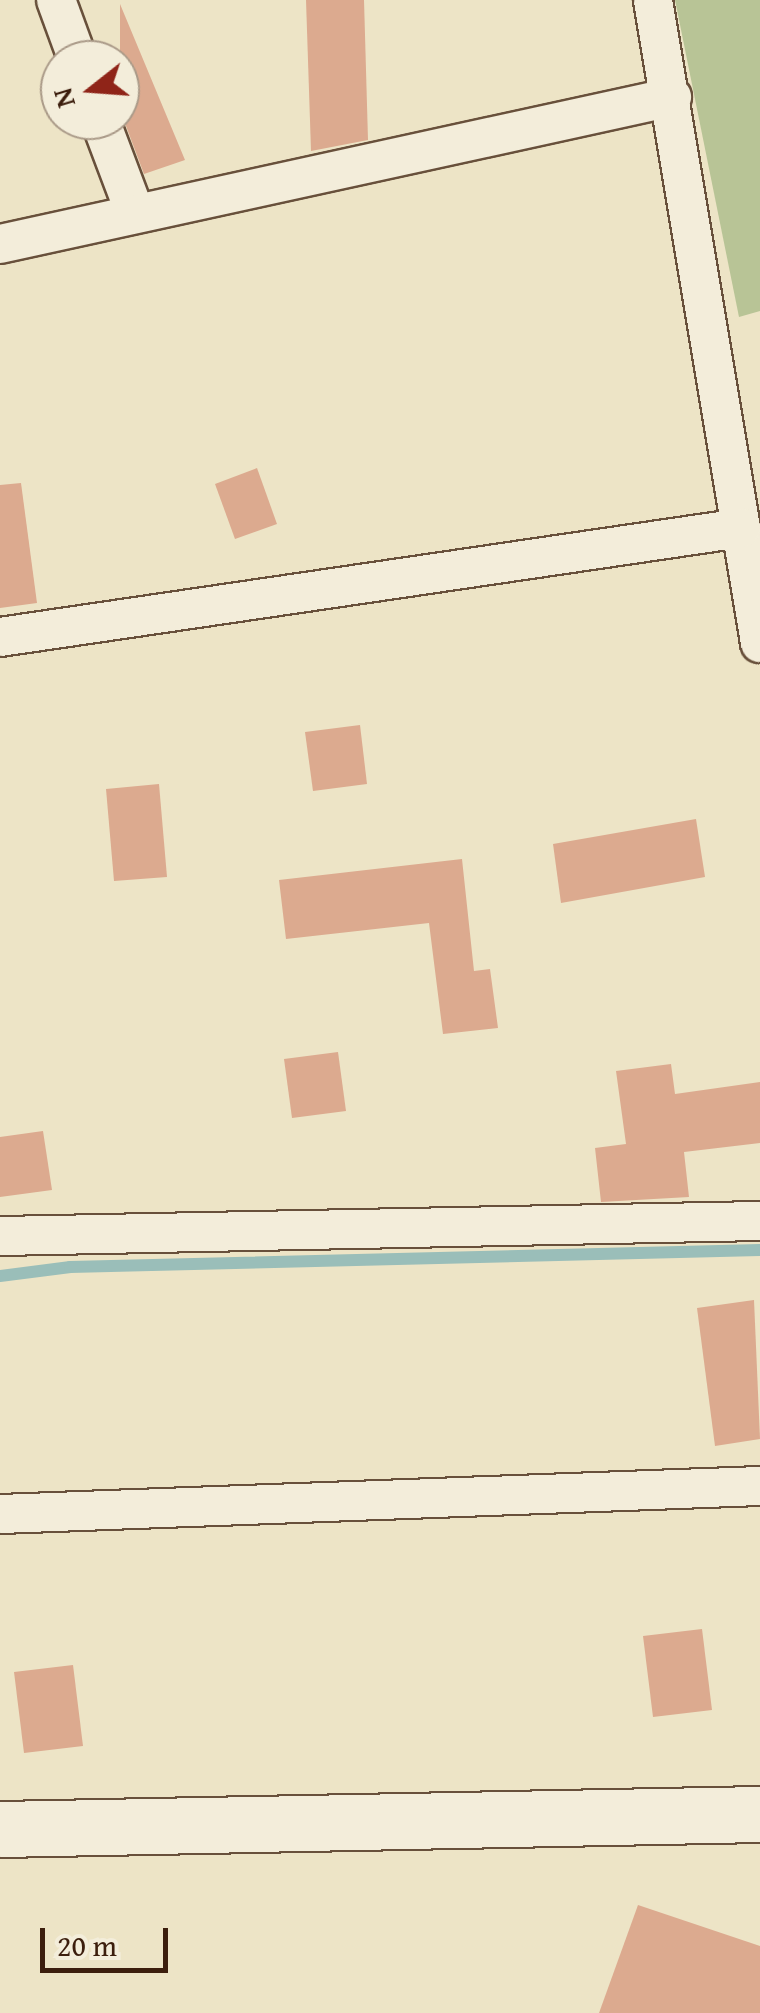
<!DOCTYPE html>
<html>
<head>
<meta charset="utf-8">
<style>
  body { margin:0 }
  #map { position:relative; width:760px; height:2013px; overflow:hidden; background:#ede4c6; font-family:"Gentium Book Plus",serif }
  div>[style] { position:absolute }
  .green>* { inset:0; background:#b8c496 }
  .stream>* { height:12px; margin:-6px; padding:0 6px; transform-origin:6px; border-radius:6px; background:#9abeb9 }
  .building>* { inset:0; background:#dcaa8f }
  .roads { filter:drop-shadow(2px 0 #68503b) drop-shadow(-2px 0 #68503b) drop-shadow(0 2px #68503b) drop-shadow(0 -2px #68503b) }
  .street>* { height:38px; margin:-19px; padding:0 19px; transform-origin:19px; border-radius:19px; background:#f3edda }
  .secondary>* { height:55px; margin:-27.5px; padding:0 27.5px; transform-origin:27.5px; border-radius:27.5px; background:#f3edda }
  span { translate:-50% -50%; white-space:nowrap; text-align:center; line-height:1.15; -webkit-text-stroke:10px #f3edda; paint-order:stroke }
  .north { position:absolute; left:40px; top:40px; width:100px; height:100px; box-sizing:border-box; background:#f3edda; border:2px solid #aa9a88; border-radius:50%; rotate:253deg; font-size:28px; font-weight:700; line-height:40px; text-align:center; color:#3c1e0d }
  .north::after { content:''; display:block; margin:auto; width:35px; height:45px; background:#8f2418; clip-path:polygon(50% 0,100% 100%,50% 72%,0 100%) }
  .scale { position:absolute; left:40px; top:1928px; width:128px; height:45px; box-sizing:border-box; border:5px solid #3c1e0d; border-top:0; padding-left:12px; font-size:30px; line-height:35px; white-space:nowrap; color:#3c1e0d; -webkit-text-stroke:8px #f3edda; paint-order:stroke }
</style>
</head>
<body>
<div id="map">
  <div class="green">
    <i style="clip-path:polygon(675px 0,760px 0,760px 311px,739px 317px)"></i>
  </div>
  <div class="stream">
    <i style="left:0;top:1276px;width:71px;rotate:-7.3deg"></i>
    <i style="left:70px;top:1267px;width:690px;rotate:-1.41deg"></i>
  </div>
  <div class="building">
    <i style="clip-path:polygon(306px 0,364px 0,368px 140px,311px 151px)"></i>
    <i style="clip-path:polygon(120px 4px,185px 160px,144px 174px,120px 110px)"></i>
    <i style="clip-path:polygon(257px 468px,277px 524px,235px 539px,215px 484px)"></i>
    <i style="clip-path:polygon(21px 483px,37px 603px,0 608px,0 485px)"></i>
    <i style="clip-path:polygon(360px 725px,367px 784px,313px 791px,305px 732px)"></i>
    <i style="clip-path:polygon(159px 784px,167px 877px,114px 881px,106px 789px)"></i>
    <i style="clip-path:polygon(696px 819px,705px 877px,561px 903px,553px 844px)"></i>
    <i style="clip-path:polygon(462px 859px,474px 971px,490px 969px,498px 1028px,443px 1034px,429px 923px,286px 939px,279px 880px)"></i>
    <i style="clip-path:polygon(338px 1052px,346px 1111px,292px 1118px,284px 1059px)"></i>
    <i style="clip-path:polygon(671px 1064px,675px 1094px,760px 1082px,760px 1143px,684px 1152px,689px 1197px,601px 1202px,595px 1148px,626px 1144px,616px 1071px)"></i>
    <i style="clip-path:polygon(43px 1131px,52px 1190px,0 1197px,0 1137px)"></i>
    <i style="clip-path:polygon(754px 1300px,760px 1439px,715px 1446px,697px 1308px)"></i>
    <i style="clip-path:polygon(702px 1629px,712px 1710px,653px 1717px,643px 1636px)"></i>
    <i style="clip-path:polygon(73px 1665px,83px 1746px,24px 1753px,14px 1672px)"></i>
    <i style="clip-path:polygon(638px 1905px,760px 1946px,760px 2013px,599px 2013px)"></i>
  </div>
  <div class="roads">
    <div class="street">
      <i style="left:56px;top:0;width:64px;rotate:69.9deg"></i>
      <i style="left:653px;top:0;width:652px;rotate:80.55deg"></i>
      <i style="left:100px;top:120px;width:99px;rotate:69.4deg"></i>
      <i style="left:0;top:244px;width:688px;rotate:-12.34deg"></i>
      <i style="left:0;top:637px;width:749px;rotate:-8.37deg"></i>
      <i style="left:0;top:1236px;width:760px;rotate:-1.13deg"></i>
      <i style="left:0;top:1514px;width:761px;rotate:-2.11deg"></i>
    </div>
    <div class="secondary">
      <i style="left:0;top:1829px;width:760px;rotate:-1.13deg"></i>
    </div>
  </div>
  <div class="north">N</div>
  <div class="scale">20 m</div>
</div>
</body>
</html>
